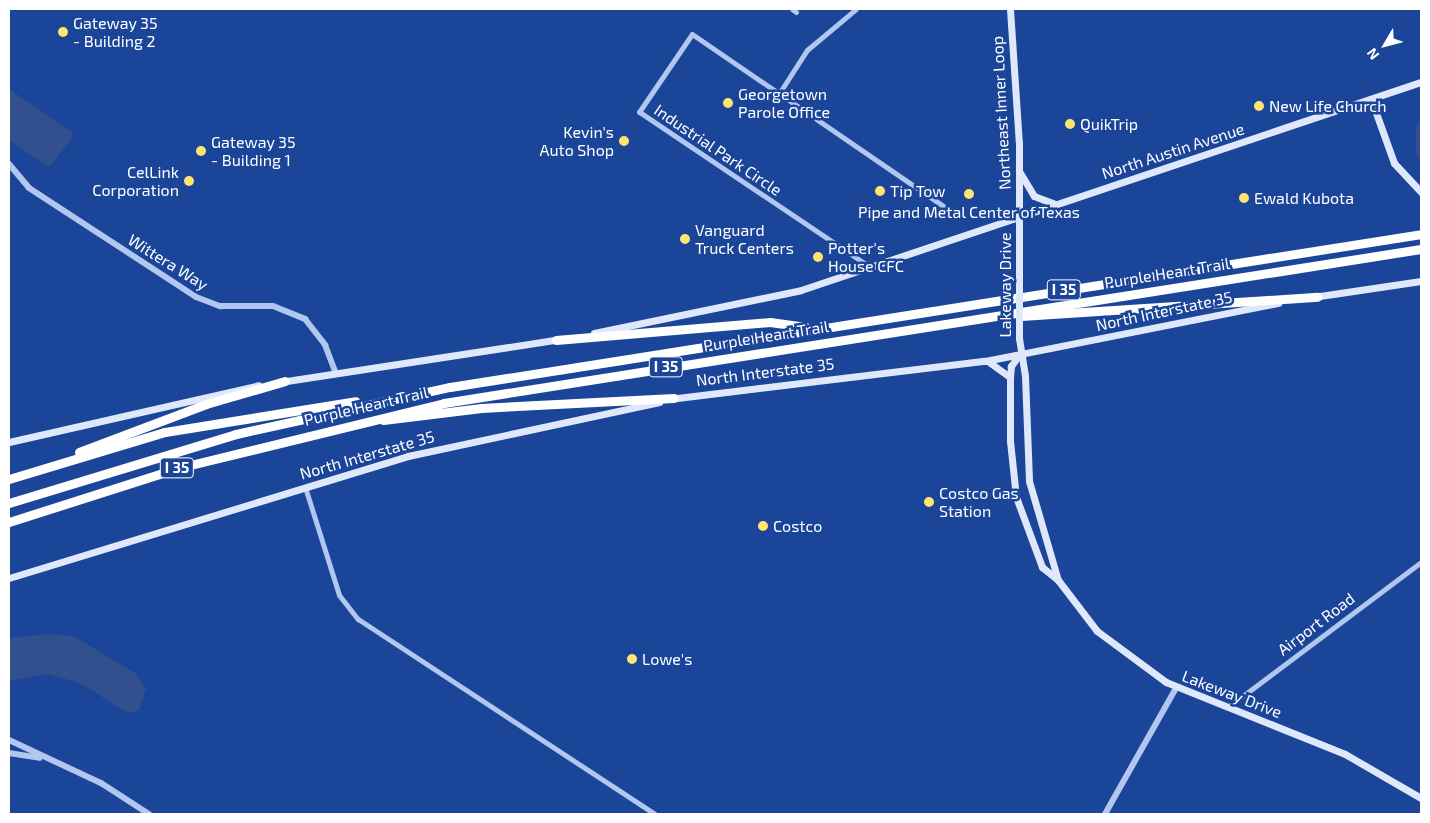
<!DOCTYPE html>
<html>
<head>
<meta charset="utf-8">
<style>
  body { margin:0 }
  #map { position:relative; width:1430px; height:823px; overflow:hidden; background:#1b4599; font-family:"Exo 2",sans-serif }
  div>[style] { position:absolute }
  .water>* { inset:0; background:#32508e }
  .river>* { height:10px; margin:-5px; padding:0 5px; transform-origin:5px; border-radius:5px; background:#32508e }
  .minor>* { height:5px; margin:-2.5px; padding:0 2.5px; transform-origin:2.5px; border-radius:2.5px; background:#b1c7f0 }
  .tertiary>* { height:6px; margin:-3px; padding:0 3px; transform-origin:3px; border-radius:3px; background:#b1c7f0 }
  .secondary>* { height:7px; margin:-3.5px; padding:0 3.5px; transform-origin:3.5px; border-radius:3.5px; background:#dfe8fb }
  .motorway>* { height:9px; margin:-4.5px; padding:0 4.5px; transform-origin:4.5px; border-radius:4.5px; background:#fff }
  .secondary-bridge>* { height:7px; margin:-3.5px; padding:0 3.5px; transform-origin:3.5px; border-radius:3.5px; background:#dfe8fb }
  .dots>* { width:14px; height:14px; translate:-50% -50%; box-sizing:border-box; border:2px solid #1b4599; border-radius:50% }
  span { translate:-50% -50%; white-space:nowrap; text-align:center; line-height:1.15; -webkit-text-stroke:5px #1b4599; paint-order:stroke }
  .shield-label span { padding:1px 4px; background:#1b4599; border:1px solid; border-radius:4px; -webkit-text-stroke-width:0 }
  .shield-label { font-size:15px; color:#fff; font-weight:700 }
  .poi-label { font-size:16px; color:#fff }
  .left { translate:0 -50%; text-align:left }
  .right { translate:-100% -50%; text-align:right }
  .street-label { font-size:16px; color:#fff }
  .frame { position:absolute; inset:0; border:10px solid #fff; pointer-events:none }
  .north { position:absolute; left:1360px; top:20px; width:50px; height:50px; -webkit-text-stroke:4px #1b4599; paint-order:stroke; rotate:233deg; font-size:14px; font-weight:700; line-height:20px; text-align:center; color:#fff }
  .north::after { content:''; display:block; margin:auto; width:18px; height:22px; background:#fff; clip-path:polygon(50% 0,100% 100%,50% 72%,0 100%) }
</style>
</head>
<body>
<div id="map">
  <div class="water">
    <i style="clip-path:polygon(9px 89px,72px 132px,71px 140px,49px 167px,9px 140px)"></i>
    <i style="clip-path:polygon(49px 634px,73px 636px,135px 673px,146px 689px,139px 710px,132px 713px,121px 709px,80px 683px,48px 674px,9px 681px,9px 638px)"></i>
  </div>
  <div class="river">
    <i style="left:1421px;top:127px;width:25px;rotate:90deg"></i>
  </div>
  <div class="minor">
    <i style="left:792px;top:9px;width:5px;rotate:37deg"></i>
    <i style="left:780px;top:92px;width:50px;rotate:-57.3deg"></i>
    <i style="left:807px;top:50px;width:64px;rotate:-39.9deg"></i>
    <i style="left:870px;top:267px;width:278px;rotate:-146.1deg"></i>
    <i style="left:639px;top:112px;width:94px;rotate:-55.8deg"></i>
    <i style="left:692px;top:34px;width:310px;rotate:34.4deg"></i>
    <i style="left:305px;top:487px;width:113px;rotate:72.5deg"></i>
    <i style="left:339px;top:595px;width:31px;rotate:52deg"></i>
    <i style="left:358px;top:619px;width:355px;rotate:33.3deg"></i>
    <i style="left:1228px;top:707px;width:241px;rotate:-36.9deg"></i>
  </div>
  <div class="tertiary">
    <i style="left:9px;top:164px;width:31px;rotate:50deg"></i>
    <i style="left:29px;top:188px;width:199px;rotate:33.1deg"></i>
    <i style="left:196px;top:297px;width:26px;rotate:21deg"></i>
    <i style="left:220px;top:306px;width:53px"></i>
    <i style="left:273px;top:306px;width:35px;rotate:22deg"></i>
    <i style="left:305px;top:319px;width:33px;rotate:52deg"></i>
    <i style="left:325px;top:345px;width:30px;rotate:69deg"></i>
    <i style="left:9px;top:740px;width:102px;rotate:25.1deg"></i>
    <i style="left:101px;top:783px;width:57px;rotate:32.9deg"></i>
    <i style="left:9px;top:753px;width:31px;rotate:9deg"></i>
    <i style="left:1105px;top:814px;width:145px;rotate:-60.6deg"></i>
  </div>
  <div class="secondary">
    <i style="left:1010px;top:9px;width:134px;rotate:86.2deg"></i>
    <i style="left:1019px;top:143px;width:129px;rotate:90deg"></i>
    <i style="left:1371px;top:99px;width:68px;rotate:70.2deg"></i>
    <i style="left:1394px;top:163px;width:40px;rotate:47deg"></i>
    <i style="left:1019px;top:171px;width:29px;rotate:59deg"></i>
    <i style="left:1034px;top:196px;width:22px;rotate:21deg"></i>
    <i style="left:1313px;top:297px;width:109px;rotate:-8.4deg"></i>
    <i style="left:594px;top:333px;width:211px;rotate:-11.7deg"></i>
    <i style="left:801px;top:290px;width:654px;rotate:-18.55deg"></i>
    <i style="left:1019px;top:338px;width:38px;rotate:81deg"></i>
    <i style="left:1025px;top:376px;width:105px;rotate:87.8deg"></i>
    <i style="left:1029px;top:481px;width:103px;rotate:73.7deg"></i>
    <i style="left:1019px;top:355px;width:14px;rotate:126deg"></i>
    <i style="left:1011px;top:366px;width:11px;rotate:95deg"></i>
    <i style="left:1010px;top:377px;width:64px;rotate:90deg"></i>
    <i style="left:1010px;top:441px;width:56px;rotate:83.9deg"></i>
    <i style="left:1016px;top:497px;width:75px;rotate:69.6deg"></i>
    <i style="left:1042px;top:567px;width:21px;rotate:39deg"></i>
    <i style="left:1058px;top:580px;width:64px;rotate:52.6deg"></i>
    <i style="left:1097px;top:631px;width:86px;rotate:36.5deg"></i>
    <i style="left:1166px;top:682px;width:193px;rotate:21.9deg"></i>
    <i style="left:1345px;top:754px;width:88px;rotate:30.1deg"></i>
    <i style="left:989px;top:362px;width:26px;rotate:36deg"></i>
    <i style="left:280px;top:382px;width:284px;rotate:-8.7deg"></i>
    <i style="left:669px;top:399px;width:318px;rotate:-6.9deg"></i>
    <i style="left:985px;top:361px;width:299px;rotate:-11.2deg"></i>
    <i style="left:9px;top:442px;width:256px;rotate:-12.8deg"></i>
    <i style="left:9px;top:578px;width:417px;rotate:-17deg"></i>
    <i style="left:408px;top:456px;width:257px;rotate:-12.1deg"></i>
  </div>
  <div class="motorway">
    <i style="left:1021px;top:316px;width:297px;rotate:-3.7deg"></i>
    <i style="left:556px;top:340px;width:215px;rotate:-4.8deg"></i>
    <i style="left:770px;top:322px;width:36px;rotate:8deg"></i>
    <i style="left:383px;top:420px;width:99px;rotate:-7deg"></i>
    <i style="left:481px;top:408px;width:193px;rotate:-3deg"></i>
    <i style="left:79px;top:452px;width:136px;rotate:-20.7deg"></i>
    <i style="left:206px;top:404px;width:82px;rotate:-16.2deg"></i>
    <i style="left:9px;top:479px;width:163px;rotate:-16.8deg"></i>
    <i style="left:165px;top:432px;width:193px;rotate:-9.2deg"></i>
    <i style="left:9px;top:503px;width:237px;rotate:-16.9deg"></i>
    <i style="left:236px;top:434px;width:219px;rotate:-12.4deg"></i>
    <i style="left:450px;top:387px;width:983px;rotate:-8.95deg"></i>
    <i style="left:9px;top:522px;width:177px;rotate:-17.7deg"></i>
    <i style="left:178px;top:468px;width:274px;rotate:-13.7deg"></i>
    <i style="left:444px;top:403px;width:989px;rotate:-8.96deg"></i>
  </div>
  <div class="secondary-bridge">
    <i style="left:1019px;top:338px;width:66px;rotate:-90deg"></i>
  </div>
  <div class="dots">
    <i style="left:63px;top:32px;background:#ffe570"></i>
    <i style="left:728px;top:103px;background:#ffe570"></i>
    <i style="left:1259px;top:106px;background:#ffe570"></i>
    <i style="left:1070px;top:124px;background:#ffe570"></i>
    <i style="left:624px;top:141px;background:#ffe570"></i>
    <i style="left:201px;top:151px;background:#ffe570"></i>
    <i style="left:189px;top:181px;background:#ffe570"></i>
    <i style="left:880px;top:191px;background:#ffe570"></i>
    <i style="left:969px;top:194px;background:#ffe570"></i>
    <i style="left:1244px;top:198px;background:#ffe570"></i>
    <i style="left:685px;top:239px;background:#ffe570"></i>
    <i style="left:818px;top:257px;background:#ffe570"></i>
    <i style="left:929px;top:502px;background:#ffe570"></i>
    <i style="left:763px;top:526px;background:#ffe570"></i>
    <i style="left:632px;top:659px;background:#ffe570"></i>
  </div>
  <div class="shield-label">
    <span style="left:1064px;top:290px">I 35</span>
    <span style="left:666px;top:367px">I 35</span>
    <span style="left:177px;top:468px">I 35</span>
  </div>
  <div class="poi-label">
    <span class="left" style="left:73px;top:32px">Gateway 35<br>- Building 2</span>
    <span class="left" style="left:738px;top:103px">Georgetown<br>Parole Office</span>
    <span class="left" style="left:1269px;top:106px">New Life Church</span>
    <span class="left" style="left:1080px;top:124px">QuikTrip</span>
    <span class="right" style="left:614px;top:141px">Kevin's<br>Auto Shop</span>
    <span class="left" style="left:211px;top:151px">Gateway 35<br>- Building 1</span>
    <span class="right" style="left:179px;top:181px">CelLink<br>Corporation</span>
    <span class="left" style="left:890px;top:191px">Tip Tow</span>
    <span class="left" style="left:1254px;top:198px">Ewald Kubota</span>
    <span style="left:969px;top:212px">Pipe and Metal Center of Texas</span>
    <span class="left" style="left:695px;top:239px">Vanguard<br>Truck Centers</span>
    <span class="left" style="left:828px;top:257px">Potter's<br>House CFC</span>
    <span class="left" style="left:939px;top:502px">Costco Gas<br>Station</span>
    <span class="left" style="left:773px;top:526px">Costco</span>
    <span class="left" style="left:642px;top:659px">Lowe's</span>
  </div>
  <div class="street-label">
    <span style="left:1001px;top:113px;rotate:-93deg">Northeast Inner Loop</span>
    <span style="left:718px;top:150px;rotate:34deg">Industrial Park Circle</span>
    <span style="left:1173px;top:151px;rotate:-18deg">North Austin Avenue</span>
    <span style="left:168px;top:262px;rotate:32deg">Wittera Way</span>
    <span style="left:1167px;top:273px;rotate:-9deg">Purple Heart Trail</span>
    <span style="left:1005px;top:285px;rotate:-90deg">Lakeway Drive</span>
    <span style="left:1164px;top:311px;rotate:-12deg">North Interstate 35</span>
    <span style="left:766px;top:336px;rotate:-9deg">Purple Heart Trail</span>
    <span style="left:765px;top:372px;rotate:-7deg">North Interstate 35</span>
    <span style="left:366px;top:406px;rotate:-13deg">Purple Heart Trail</span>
    <span style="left:367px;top:455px;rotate:-16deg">North Interstate 35</span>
    <span style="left:1316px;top:624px;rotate:-37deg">Airport Road</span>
    <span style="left:1232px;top:694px;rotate:21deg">Lakeway Drive</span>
  </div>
  <div class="frame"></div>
  <div class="north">N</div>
</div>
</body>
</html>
